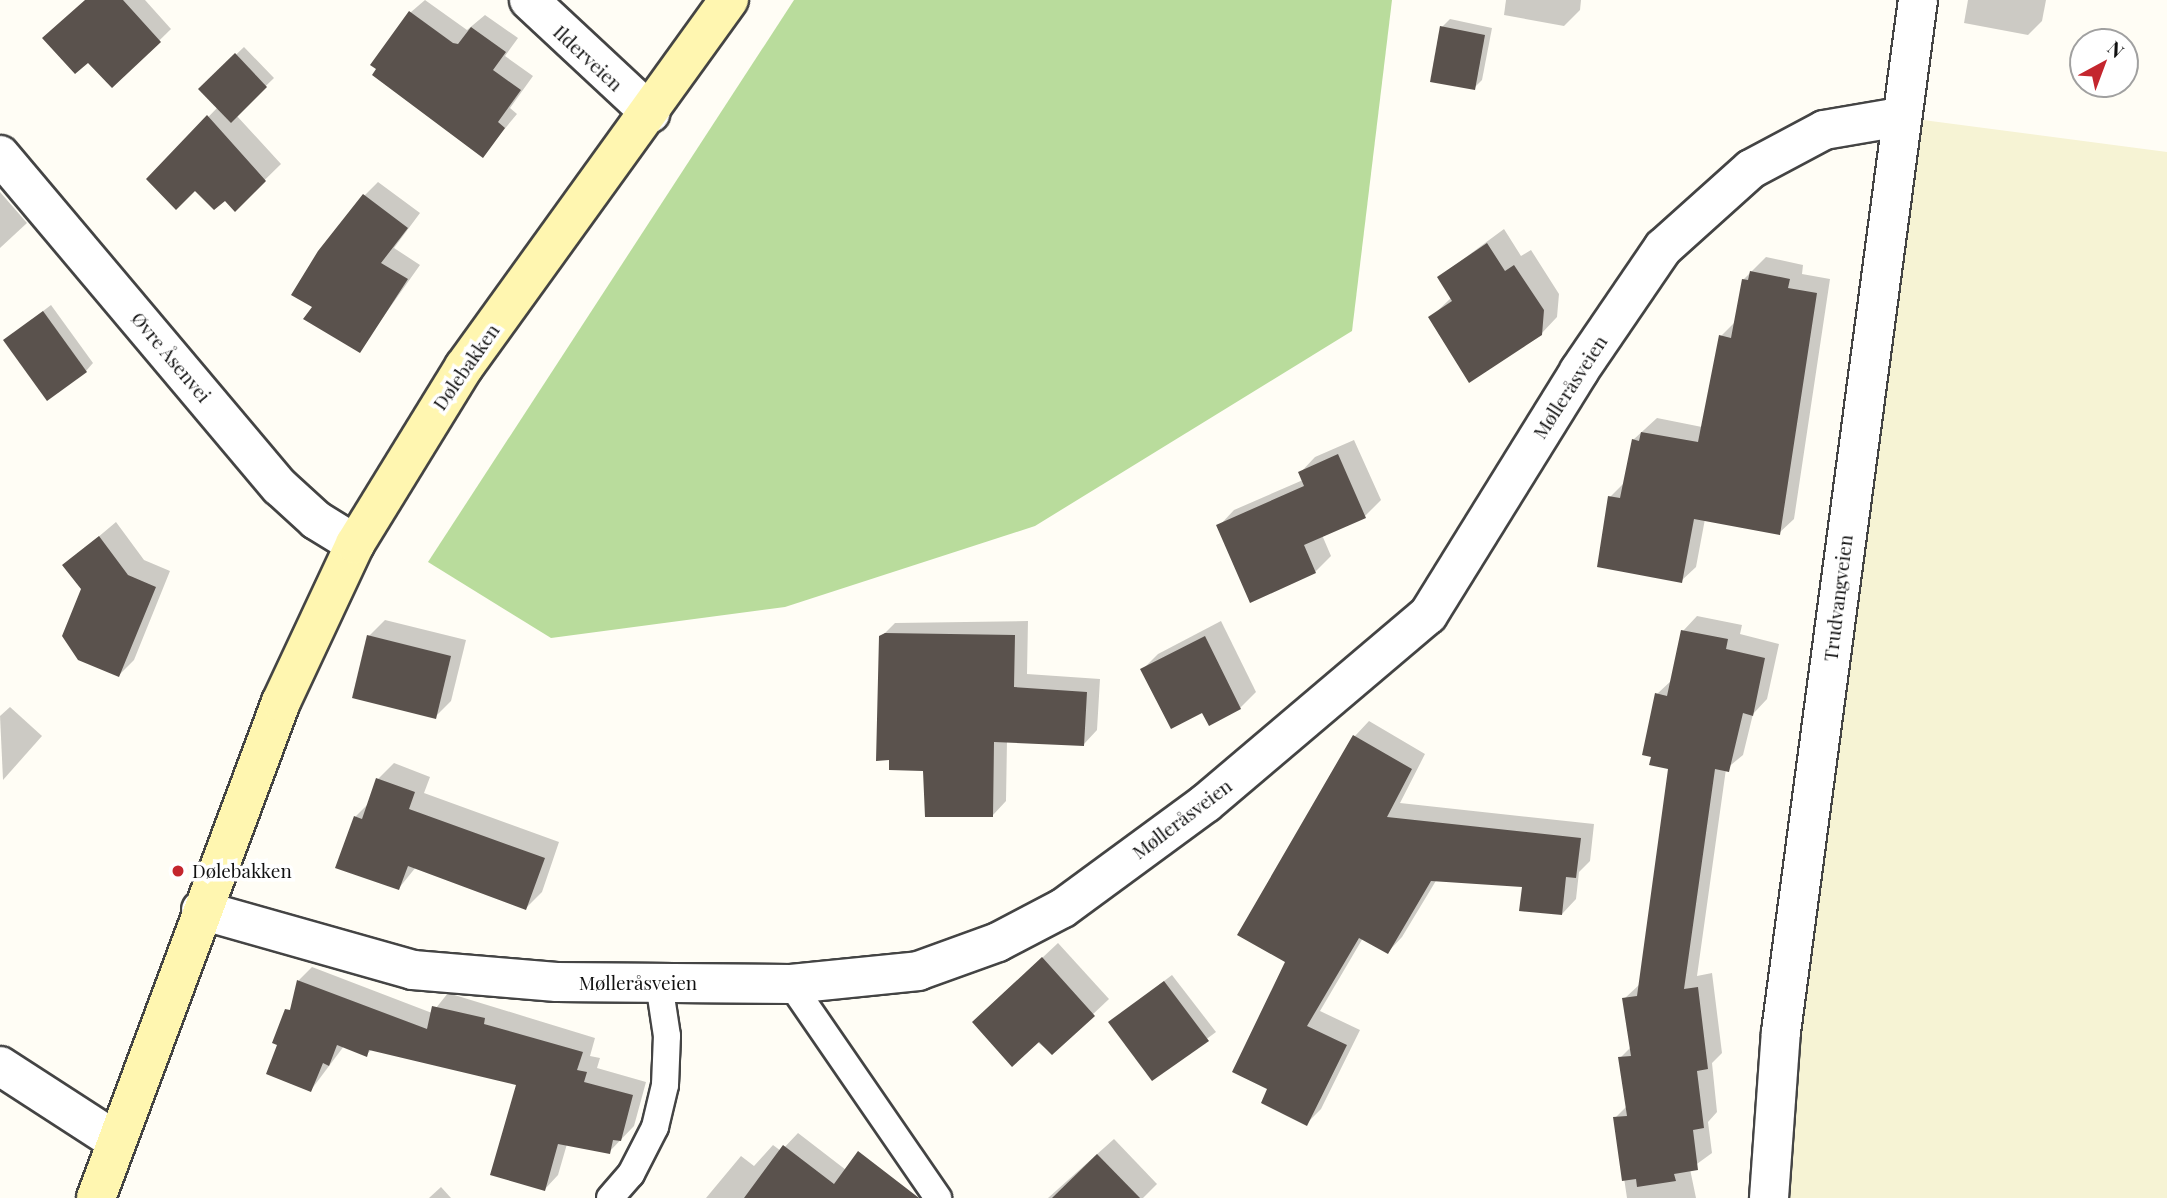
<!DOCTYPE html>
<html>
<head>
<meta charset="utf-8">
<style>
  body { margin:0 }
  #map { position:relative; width:2167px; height:1198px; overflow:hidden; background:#fffdf5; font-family:"Playfair Display",serif }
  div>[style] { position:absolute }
  .farmland>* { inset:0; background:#f6f3d4 }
  .forest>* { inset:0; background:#b9dc9c }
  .shadow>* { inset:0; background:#0003 }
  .building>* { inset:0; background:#5a524d }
  .roads { filter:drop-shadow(2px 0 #444) drop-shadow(-2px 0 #444) drop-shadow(0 2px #444) drop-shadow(0 -2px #444) }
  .lane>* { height:26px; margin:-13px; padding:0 13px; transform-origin:13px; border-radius:13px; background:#fff }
  .street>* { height:38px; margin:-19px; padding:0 19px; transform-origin:19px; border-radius:19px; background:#fff }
  .secondary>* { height:38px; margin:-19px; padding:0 19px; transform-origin:19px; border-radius:19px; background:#fff6b0 }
  .dots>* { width:19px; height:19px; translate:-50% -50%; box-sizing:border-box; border:4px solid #fff; border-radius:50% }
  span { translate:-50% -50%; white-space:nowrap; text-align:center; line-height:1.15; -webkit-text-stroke:7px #fff; paint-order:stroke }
  .street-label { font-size:19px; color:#111 }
  .poi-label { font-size:19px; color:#111 }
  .left { translate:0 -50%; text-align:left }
  .north { position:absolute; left:2069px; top:28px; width:70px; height:70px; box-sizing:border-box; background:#fff; border:2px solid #a0a0a0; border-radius:50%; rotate:41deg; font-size:19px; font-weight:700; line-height:28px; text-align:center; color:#111 }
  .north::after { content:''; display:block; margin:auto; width:24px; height:32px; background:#c4262e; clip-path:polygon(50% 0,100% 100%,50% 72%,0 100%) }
</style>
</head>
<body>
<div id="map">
  <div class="farmland">
    <i style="clip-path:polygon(1900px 117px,2167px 152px,2167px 1198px,1770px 1198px)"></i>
  </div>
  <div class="forest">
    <i style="clip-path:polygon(794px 0,1392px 0,1352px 331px,1035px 526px,785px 607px,551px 638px,428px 562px)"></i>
  </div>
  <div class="shadow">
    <i style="clip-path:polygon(86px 0,145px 0,171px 29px,113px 86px)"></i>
    <i style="clip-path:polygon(425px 0,467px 30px,485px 15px,518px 38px,505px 56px,533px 76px,510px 108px,517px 114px,482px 156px,372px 65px,411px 12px)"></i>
    <i style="clip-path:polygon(1506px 0,1581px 0,1580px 10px,1564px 26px,1504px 15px)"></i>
    <i style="clip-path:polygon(1968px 0,2046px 0,2042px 21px,2028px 35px,1964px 23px)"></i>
    <i style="clip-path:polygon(1450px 19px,1492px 28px,1482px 80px,1474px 88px,1442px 27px)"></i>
    <i style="clip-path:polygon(244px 47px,274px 78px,236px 115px,281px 164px,235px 209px,225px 199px,148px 179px,218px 107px,200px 89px)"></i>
    <i style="clip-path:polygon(378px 182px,420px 213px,394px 248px,420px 265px,359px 351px,314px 307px,364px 196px)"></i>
    <i style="clip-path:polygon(0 192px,27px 223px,0 248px)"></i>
    <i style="clip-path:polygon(1504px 229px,1521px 256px,1531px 250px,1559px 294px,1557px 317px,1541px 334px,1430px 318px,1452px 297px,1439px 277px)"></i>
    <i style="clip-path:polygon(1766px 257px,1803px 265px,1802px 274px,1830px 279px,1794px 519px,1779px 533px,1705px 519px,1696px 567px,1681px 581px,1610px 497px,1625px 482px,1633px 440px,1657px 418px,1702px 427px,1721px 336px,1736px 321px,1743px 280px)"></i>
    <i style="clip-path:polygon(51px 305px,93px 363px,86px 371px,5px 340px)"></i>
    <i style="clip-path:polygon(1354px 440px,1381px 500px,1365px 516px,1322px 535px,1331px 556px,1315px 572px,1219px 526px,1234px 510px,1303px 480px,1300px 473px,1315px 457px)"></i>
    <i style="clip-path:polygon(116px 522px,144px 560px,170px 571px,134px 660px,119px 675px,83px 589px,65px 565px)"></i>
    <i style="clip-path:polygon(1697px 616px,1742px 625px,1740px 634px,1779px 644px,1767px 699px,1753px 714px,1743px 755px,1726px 769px,1697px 976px,1712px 973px,1722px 1053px,1712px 1063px,1717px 1112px,1708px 1122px,1712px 1153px,1690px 1169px,1696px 1198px,1627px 1198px,1615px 1118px,1627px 1106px,1620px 1058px,1631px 1047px,1624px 999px,1640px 984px,1669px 768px,1657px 694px,1672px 680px,1683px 631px)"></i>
    <i style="clip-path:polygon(385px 620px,466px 640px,451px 701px,435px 717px,369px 636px)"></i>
    <i style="clip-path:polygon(1028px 621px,1027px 674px,1100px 679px,1097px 730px,1084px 744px,1007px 741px,1006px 801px,993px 815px,924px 770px,881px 637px,895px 623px)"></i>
    <i style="clip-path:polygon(1221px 621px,1256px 692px,1240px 708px,1203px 711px,1142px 670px,1158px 654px)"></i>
    <i style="clip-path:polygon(10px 707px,42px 736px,3px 780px,0 716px)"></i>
    <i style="clip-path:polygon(1369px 721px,1425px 754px,1400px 803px,1594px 824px,1590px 861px,1579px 872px,1576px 899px,1562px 914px,1523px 885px,1437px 879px,1402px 937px,1388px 952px,1363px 938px,1320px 1011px,1360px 1030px,1321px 1109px,1307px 1123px,1270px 1088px,1287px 962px,1239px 934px,1355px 736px)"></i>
    <i style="clip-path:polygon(394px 763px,430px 777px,424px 793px,559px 842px,542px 892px,526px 908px,416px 867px,399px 888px,338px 867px,356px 816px,369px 803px,378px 779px)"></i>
    <i style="clip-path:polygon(1058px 943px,1109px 999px,1052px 1053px,990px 1007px)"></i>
    <i style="clip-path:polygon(312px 967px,432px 1013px,448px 993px,595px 1038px,590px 1056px,600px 1058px,597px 1068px,646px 1082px,634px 1126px,609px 1152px,567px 1144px,558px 1175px,545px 1189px,518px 1083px,372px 1049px,366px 1055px,344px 1046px,311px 1090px,280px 1044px,299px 980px)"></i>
    <i style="clip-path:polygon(1172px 975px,1216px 1032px,1153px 1079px,1110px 1022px)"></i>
    <i style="clip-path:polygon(798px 1133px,859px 1180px,846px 1198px,706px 1198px,741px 1156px,754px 1166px,773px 1145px,781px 1151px)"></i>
    <i style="clip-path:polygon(1114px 1139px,1157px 1184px,1143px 1198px,1048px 1198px)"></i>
    <i style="clip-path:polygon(441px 1187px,451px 1198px,429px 1198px)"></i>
  </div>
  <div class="building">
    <i style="clip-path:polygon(85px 0,123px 0,161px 42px,112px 88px,88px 63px,75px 74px,42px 38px)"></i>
    <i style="clip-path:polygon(409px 11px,453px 43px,458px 44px,471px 27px,506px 52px,493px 70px,521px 90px,498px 122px,505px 128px,483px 158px,372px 75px,376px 69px,370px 65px)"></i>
    <i style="clip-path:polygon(1440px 26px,1485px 35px,1475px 90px,1430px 82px)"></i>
    <i style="clip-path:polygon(235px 53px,267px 87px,231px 123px,198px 89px)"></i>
    <i style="clip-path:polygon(207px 115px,266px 181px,235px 212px,225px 201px,214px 210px,195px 191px,176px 210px,146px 179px)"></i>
    <i style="clip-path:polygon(363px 194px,408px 228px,381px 263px,408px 279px,360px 353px,303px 319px,312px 307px,291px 295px,318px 251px)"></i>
    <i style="clip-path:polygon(1487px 243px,1505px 271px,1514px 265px,1544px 310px,1542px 335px,1469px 383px,1428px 317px,1452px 301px,1437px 277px)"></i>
    <i style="clip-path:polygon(1750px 271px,1790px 279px,1788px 288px,1817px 293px,1780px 535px,1694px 519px,1682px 583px,1597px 567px,1608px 496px,1620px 498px,1632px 439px,1639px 441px,1641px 432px,1698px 442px,1719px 335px,1731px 338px,1742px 279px,1748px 280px)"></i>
    <i style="clip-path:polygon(43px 311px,87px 372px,47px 401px,3px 340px)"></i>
    <i style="clip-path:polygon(1338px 454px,1366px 518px,1304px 545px,1316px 573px,1250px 603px,1216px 525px,1304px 486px,1298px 472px)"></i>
    <i style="clip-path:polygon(99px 536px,128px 575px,156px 587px,119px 677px,78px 660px,62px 636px,81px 589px,62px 565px)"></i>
    <i style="clip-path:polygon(1681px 630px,1728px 639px,1726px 649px,1765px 658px,1753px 716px,1743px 713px,1729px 772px,1715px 769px,1684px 989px,1698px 987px,1708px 1069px,1697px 1071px,1704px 1128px,1693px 1130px,1698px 1170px,1674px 1174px,1676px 1181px,1637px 1187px,1636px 1179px,1622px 1181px,1613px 1117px,1627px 1116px,1618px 1057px,1631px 1056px,1622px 998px,1637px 996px,1668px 769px,1649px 765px,1651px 757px,1642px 755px,1655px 693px,1667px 696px)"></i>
    <i style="clip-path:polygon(885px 633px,1015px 635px,1014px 687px,1087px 692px,1084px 746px,994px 742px,993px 817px,925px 817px,923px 771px,889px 770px,889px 760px,876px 761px,879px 636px)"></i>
    <i style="clip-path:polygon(367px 635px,451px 656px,436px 719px,352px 698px)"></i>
    <i style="clip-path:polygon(1205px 636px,1241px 709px,1209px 726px,1202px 713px,1171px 729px,1140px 669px)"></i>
    <i style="clip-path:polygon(1353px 735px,1412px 769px,1387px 817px,1581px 838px,1576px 878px,1566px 877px,1562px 915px,1519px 911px,1522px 887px,1431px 881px,1388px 954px,1359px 938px,1307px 1026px,1347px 1045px,1307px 1126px,1261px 1103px,1267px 1089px,1232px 1072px,1285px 962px,1237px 935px)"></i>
    <i style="clip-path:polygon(376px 778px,415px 792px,409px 809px,545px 858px,526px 910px,408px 866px,399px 890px,335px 868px,354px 816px,362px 819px)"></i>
    <i style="clip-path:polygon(1042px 957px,1095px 1016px,1052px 1055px,1039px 1042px,1012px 1067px,972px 1022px)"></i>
    <i style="clip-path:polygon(297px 980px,427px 1029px,432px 1006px,485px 1018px,484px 1024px,583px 1052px,577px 1070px,587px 1072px,584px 1082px,633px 1095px,621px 1141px,613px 1140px,610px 1154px,558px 1144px,545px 1191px,490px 1175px,516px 1085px,369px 1050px,367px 1057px,337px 1045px,329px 1066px,323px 1063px,311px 1092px,266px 1074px,277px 1045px,272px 1043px,285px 1009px,290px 1010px)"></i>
    <i style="clip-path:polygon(1164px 981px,1209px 1041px,1152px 1081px,1108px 1022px)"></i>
    <i style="clip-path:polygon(783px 1145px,834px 1184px,858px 1151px,919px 1198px,744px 1198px)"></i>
    <i style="clip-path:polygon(1097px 1154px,1140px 1198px,1052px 1198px)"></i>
  </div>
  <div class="roads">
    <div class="lane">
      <i style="left:791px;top:984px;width:260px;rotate:55.5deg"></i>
      <i style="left:610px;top:1198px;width:32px;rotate:-49deg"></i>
      <i style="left:631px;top:1174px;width:53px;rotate:-62.9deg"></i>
      <i style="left:655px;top:1127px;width:43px;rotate:-76.6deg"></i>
      <i style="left:665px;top:1085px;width:49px;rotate:-87.7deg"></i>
      <i style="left:667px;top:1036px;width:54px;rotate:-98.6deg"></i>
    </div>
    <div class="street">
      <i style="left:529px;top:0;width:166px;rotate:43deg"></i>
      <i style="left:0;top:155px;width:434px;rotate:49.9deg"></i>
      <i style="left:280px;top:487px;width:49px;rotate:42.5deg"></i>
      <i style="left:316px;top:520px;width:46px;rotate:31.6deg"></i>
      <i style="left:201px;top:910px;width:220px;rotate:15.8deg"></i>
      <i style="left:413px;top:970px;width:144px;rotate:4.8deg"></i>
      <i style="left:557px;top:982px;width:234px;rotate:0.5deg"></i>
      <i style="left:791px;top:984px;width:128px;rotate:-5.8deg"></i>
      <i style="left:918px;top:971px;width:85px;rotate:-19.9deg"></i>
      <i style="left:998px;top:942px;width:73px;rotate:-27.6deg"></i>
      <i style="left:1063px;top:908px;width:177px;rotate:-36.3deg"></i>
      <i style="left:1206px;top:803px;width:291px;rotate:-40.3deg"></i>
      <i style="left:1428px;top:615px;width:287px;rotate:-58.2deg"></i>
      <i style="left:1579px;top:371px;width:149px;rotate:-55.7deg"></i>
      <i style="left:1663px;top:248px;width:118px;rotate:-41.9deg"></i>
      <i style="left:1751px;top:169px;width:83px;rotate:-28.1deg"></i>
      <i style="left:1824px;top:130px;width:77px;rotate:-9.7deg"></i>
      <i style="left:0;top:1066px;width:138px;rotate:32.9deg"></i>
      <i style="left:1769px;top:1198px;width:166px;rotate:-85.9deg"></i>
      <i style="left:1781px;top:1032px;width:1041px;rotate:-82.44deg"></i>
    </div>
    <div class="secondary">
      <i style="left:96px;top:1198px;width:529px;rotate:-69.55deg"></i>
      <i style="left:281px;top:702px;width:174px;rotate:-64.9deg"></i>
      <i style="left:355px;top:544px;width:208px;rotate:-58.4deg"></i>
      <i style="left:464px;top:367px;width:453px;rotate:-54.2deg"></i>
    </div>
  </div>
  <div class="dots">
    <i style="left:178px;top:871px;background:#c4262e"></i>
  </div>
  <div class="street-label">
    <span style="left:588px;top:58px;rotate:43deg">Ilderveien</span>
    <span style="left:171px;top:357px;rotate:50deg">Øvre Åsenvei</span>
    <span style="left:466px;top:367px;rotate:-55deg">Dølebakken</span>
    <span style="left:1570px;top:387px;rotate:-57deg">Mølleråsveien</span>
    <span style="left:1838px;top:598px;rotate:-83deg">Trudvangveien</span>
    <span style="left:1182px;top:819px;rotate:-37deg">Mølleråsveien</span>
    <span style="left:638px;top:983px">Mølleråsveien</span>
  </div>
  <div class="poi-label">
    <span class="left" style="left:192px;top:871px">Dølebakken</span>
  </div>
  <div class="north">N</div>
</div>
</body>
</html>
